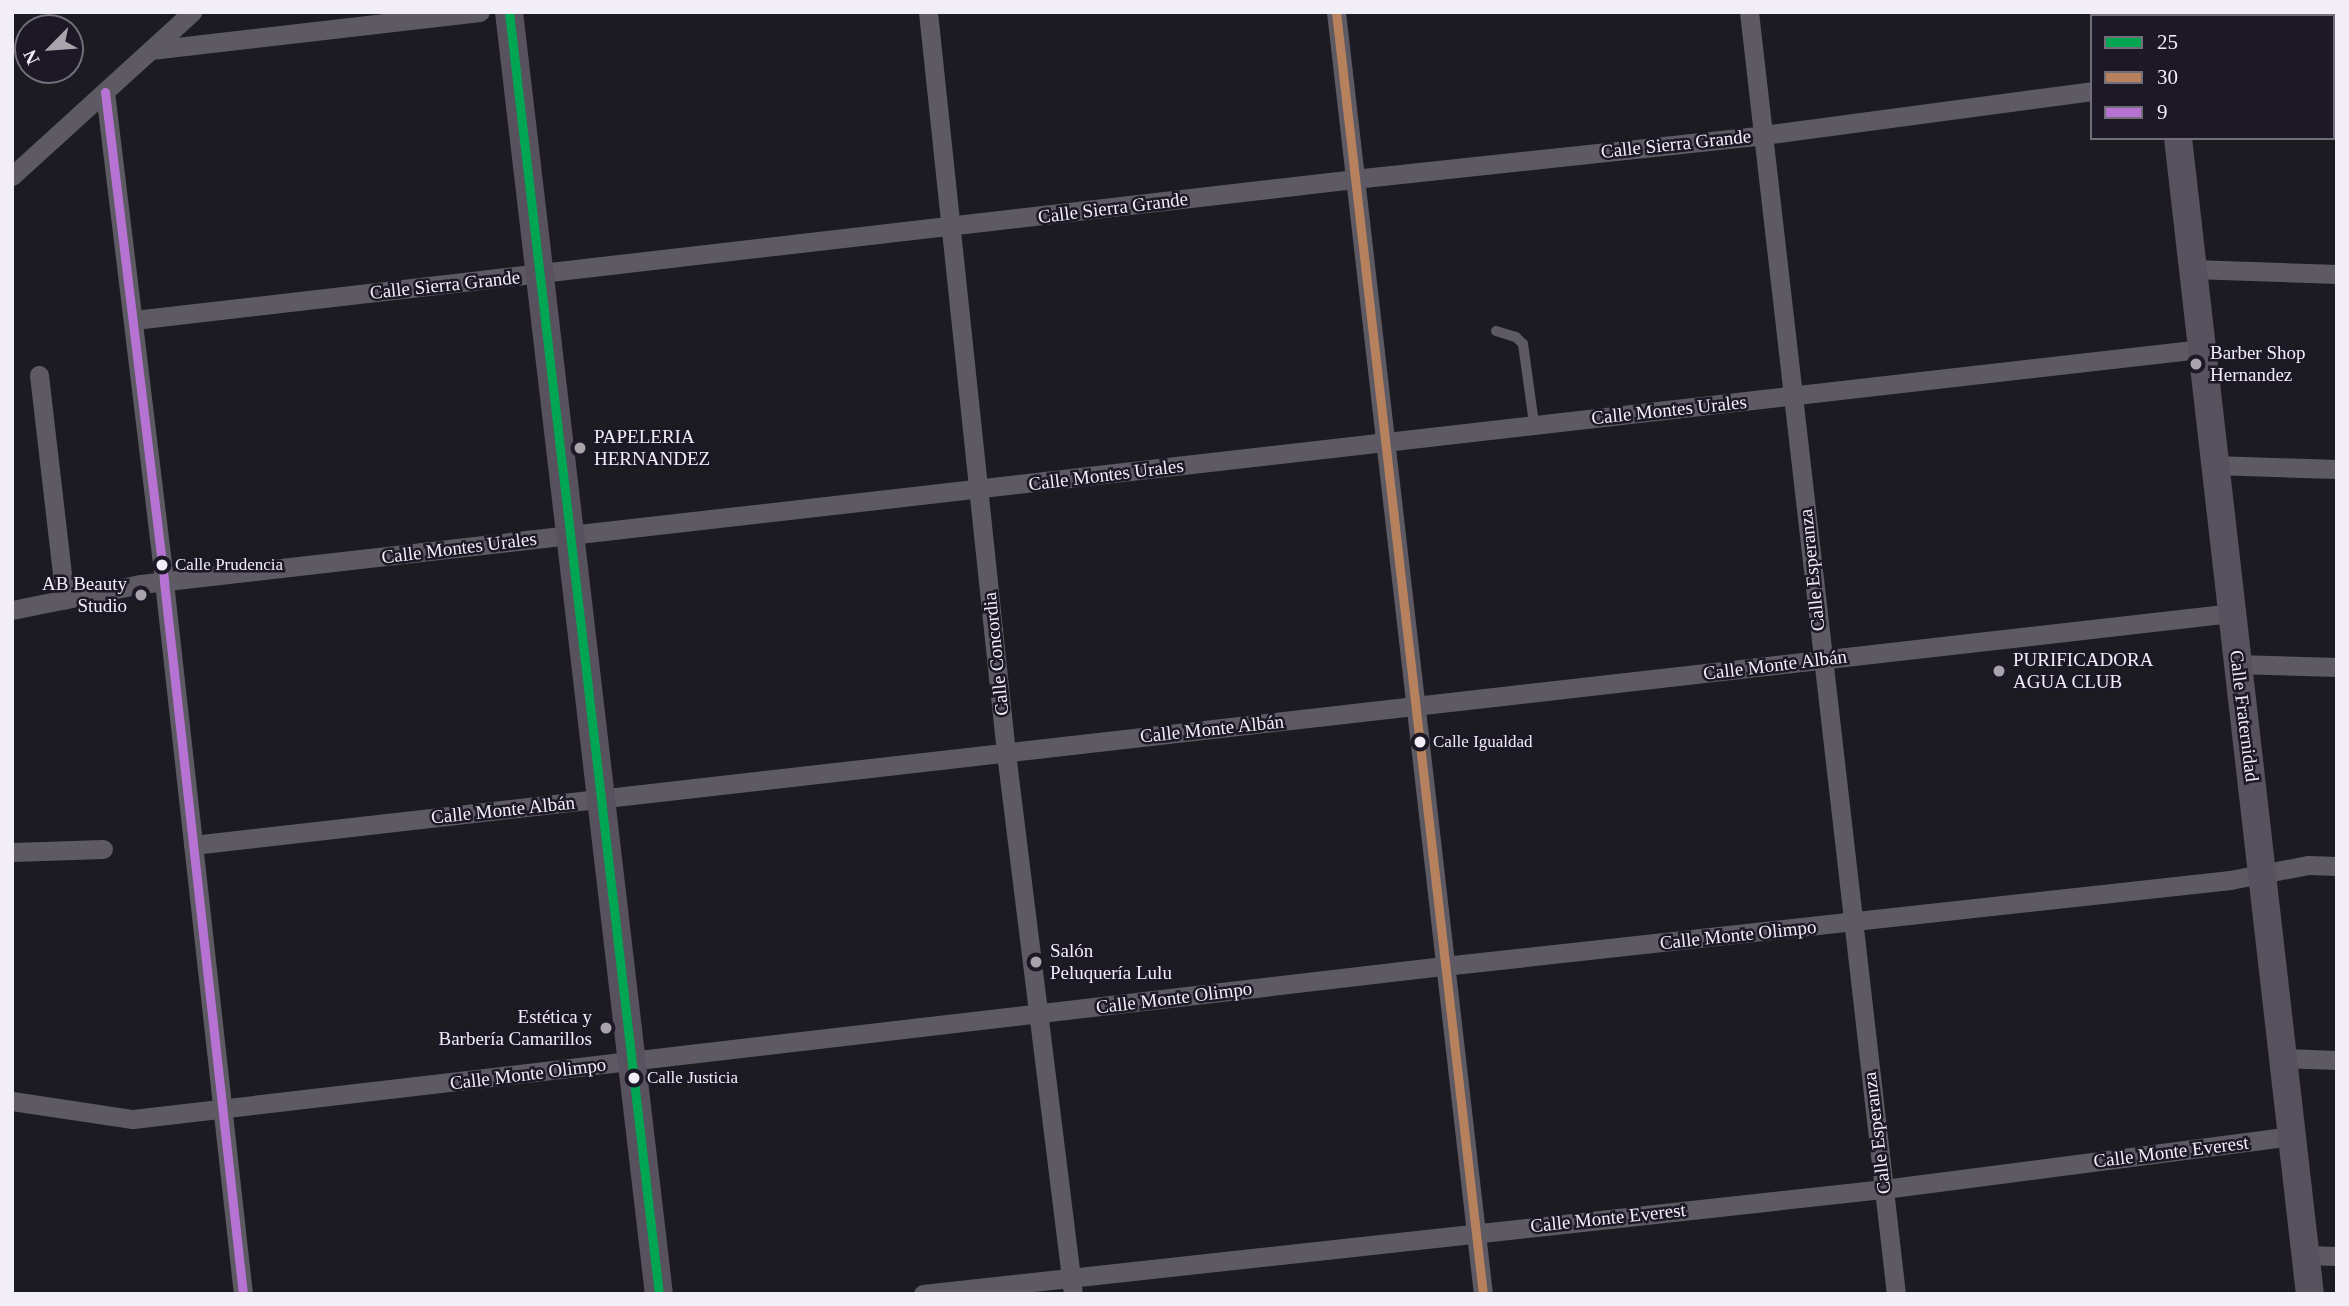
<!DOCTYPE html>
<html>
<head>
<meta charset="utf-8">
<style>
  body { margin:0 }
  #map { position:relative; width:2349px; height:1306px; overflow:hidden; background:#1d1b22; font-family:Georgia,serif }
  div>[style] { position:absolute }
  .lane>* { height:10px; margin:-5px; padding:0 5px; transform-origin:5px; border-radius:5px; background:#5d5a63 }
  .street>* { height:19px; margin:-9.5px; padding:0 9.5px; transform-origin:9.5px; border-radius:9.5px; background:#5d5a63 }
  .secondary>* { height:28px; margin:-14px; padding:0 14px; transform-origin:14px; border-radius:14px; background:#57525e }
  .bus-1>* { height:9px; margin:-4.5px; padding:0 4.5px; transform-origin:4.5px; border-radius:4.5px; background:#00a651 }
  .bus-2>* { height:9px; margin:-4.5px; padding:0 4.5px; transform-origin:4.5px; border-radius:4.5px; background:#b6815c }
  .bus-3>* { height:9px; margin:-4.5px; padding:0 4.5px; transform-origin:4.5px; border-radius:4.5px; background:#b673d3 }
  .dots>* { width:19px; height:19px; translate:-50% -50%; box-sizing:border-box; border:4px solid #1c1825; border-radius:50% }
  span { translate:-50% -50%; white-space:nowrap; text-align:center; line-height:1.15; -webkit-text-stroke:5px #1c1825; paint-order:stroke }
  .bus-label { font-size:17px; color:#f1eef7 }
  .left { translate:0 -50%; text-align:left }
  .street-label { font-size:19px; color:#f1eef7 }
  .poi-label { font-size:19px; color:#f1eef7 }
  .right { translate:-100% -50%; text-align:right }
  .frame { position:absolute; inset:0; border:14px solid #f1eef7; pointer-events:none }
  .legend { position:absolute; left:2090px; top:14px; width:245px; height:126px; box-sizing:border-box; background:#1c1825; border:2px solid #716e79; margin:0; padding:9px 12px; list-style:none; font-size:21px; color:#f1eef7 }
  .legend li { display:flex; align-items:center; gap:14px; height:35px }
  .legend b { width:35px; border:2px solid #716e79 }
  .north { position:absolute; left:14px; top:14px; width:70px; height:70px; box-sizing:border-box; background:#1c1825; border:2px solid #716e79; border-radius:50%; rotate:245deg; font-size:19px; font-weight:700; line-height:28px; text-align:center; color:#f1eef7 }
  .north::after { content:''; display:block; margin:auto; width:24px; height:32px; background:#a7a4ac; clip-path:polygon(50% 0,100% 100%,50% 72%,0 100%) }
</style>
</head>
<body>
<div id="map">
  <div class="lane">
    <i style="left:1496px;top:331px;width:21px;rotate:17deg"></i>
    <i style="left:1516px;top:337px;width:10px;rotate:45deg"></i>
    <i style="left:1523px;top:344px;width:80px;rotate:82.1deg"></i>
  </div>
  <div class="street">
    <i style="left:928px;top:12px;width:745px;rotate:83.99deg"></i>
    <i style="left:1006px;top:753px;width:545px;rotate:82.94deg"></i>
    <i style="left:1336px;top:12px;width:1290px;rotate:83.46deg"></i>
    <i style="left:1749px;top:12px;width:1290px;rotate:83.46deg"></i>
    <i style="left:151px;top:50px;width:331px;rotate:-6.6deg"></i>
    <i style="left:2333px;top:82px;width:4px;rotate:14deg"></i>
    <i style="left:105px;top:92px;width:494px;rotate:83.1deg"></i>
    <i style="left:164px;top:582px;width:716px;rotate:83.67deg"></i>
    <i style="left:12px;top:176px;width:244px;rotate:-42.3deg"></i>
    <i style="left:2192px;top:269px;width:145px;rotate:2deg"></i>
    <i style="left:134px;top:320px;width:1228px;rotate:-6.59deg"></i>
    <i style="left:1354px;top:179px;width:411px;rotate:-6.1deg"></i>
    <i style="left:1763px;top:135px;width:332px;rotate:-7.6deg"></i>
    <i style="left:39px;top:375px;width:226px;rotate:83.4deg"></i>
    <i style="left:2214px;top:465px;width:123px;rotate:1.9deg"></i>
    <i style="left:12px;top:610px;width:132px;rotate:-11.4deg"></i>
    <i style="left:141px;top:584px;width:2072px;rotate:-6.51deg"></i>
    <i style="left:2236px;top:664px;width:101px;rotate:1.7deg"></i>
    <i style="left:193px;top:845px;width:2051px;rotate:-6.49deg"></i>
    <i style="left:12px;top:852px;width:91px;rotate:-1.9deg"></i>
    <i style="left:2282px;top:1058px;width:55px;rotate:2.1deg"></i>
    <i style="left:12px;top:1101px;width:122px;rotate:8.5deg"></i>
    <i style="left:133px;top:1119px;width:1320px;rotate:-6.66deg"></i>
    <i style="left:1444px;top:966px;width:791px;rotate:-6.24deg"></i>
    <i style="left:2230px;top:880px;width:79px;rotate:-10.9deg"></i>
    <i style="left:2308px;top:865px;width:29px;rotate:2deg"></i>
    <i style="left:2305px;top:1255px;width:32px;rotate:2deg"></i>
    <i style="left:923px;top:1294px;width:967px;rotate:-6.24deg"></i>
    <i style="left:1884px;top:1189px;width:410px;rotate:-7.4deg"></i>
  </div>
  <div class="secondary">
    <i style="left:509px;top:12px;width:1291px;rotate:83.33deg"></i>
    <i style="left:2164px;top:12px;width:4px;rotate:90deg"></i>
    <i style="left:2178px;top:138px;width:1164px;rotate:83.49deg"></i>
  </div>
  <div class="bus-1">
    <i style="left:509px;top:12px;width:1291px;rotate:83.33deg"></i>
  </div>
  <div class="bus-2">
    <i style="left:1336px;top:12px;width:1290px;rotate:83.46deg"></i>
  </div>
  <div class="bus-3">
    <i style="left:105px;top:92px;width:494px;rotate:83.1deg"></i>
    <i style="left:164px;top:582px;width:716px;rotate:83.67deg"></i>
  </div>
  <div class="dots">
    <i style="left:2196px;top:364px;background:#a7a4ac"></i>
    <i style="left:580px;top:448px;background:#a7a4ac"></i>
    <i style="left:162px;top:565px;background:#f1eef7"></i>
    <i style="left:141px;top:595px;background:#a7a4ac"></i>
    <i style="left:1999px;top:671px;background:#a7a4ac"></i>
    <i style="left:1420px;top:742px;background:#f1eef7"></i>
    <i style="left:1036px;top:962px;background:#a7a4ac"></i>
    <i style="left:606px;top:1028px;background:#a7a4ac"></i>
    <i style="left:634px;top:1078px;background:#f1eef7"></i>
  </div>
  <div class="bus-label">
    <span class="left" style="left:175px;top:565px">Calle Prudencia</span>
    <span class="left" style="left:1433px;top:742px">Calle Igualdad</span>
    <span class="left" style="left:647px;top:1078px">Calle Justicia</span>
  </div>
  <div class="street-label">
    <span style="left:1676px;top:144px;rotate:-6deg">Calle Sierra Grande</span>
    <span style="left:1113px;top:208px;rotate:-7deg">Calle Sierra Grande</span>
    <span style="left:445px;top:285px;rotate:-6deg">Calle Sierra Grande</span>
    <span style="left:1669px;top:410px;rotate:-6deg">Calle Montes Urales</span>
    <span style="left:1106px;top:475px;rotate:-7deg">Calle Montes Urales</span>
    <span style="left:459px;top:548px;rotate:-7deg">Calle Montes Urales</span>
    <span style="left:1812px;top:570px;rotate:-96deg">Calle Esperanza</span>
    <span style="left:996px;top:654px;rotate:-96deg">Calle Concordia</span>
    <span style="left:1775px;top:665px;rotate:-7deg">Calle Monte Albán</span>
    <span style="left:2244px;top:716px;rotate:83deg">Calle Fraternidad</span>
    <span style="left:1212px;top:729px;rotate:-6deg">Calle Monte Albán</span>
    <span style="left:503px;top:810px;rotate:-6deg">Calle Monte Albán</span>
    <span style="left:1738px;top:935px;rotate:-6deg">Calle Monte Olimpo</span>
    <span style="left:1174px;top:998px;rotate:-7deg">Calle Monte Olimpo</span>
    <span style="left:528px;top:1074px;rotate:-7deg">Calle Monte Olimpo</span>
    <span style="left:1877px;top:1133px;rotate:-97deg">Calle Esperanza</span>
    <span style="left:2171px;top:1152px;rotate:-7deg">Calle Monte Everest</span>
    <span style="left:1608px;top:1218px;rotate:-6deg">Calle Monte Everest</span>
  </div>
  <div class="poi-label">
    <span class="left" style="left:2210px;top:364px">Barber Shop<br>Hernandez</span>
    <span class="left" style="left:594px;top:448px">PAPELERIA<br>HERNANDEZ</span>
    <span class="right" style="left:127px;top:595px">AB Beauty<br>Studio</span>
    <span class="left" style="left:2013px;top:671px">PURIFICADORA<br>AGUA CLUB</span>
    <span class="left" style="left:1050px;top:962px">Salón<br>Peluquería Lulu</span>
    <span class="right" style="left:592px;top:1028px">Estética y<br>Barbería Camarillos</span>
  </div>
  <div class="frame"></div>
  <ul class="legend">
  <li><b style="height:9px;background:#00a651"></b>25</li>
  <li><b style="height:9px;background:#b6815c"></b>30</li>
  <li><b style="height:9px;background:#b673d3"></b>9</li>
  </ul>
  <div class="north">N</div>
</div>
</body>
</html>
